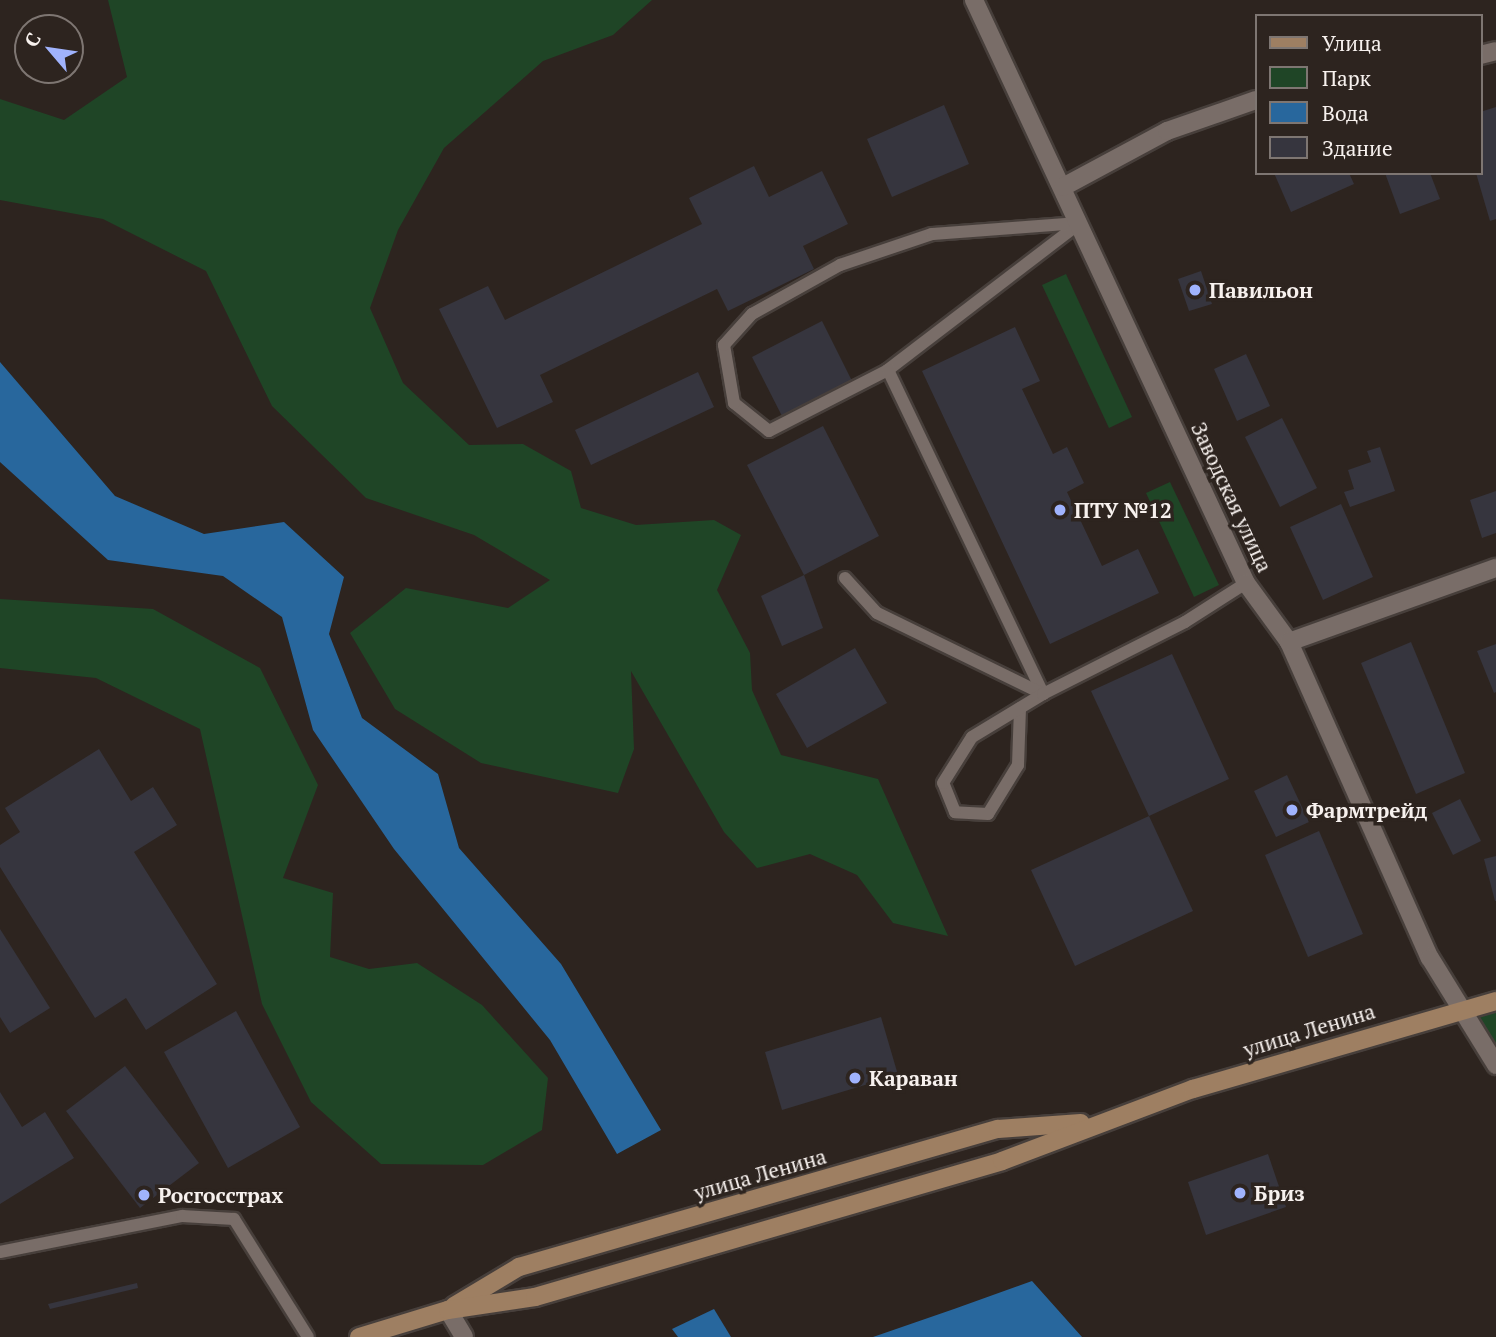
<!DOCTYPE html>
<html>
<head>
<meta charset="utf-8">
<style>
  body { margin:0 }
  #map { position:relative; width:1496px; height:1337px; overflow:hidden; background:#2d241f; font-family:"PT Serif",serif }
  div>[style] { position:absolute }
  .green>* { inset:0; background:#1f4526 }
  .water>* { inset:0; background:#28679d }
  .building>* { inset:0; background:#36353e }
  .roads { filter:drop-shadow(2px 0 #473f3b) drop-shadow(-2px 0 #473f3b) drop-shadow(0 2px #473f3b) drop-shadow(0 -2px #473f3b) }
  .service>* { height:12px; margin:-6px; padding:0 6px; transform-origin:6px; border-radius:6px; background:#796d68 }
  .minor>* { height:18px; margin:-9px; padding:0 9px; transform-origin:9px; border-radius:9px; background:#796d68 }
  .secondary>* { height:18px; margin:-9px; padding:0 9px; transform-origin:9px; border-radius:9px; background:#9e7f62 }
  .dots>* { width:19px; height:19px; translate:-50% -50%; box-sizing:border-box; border:4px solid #2d241f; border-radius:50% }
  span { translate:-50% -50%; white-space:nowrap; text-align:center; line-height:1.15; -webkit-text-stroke:7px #2d241f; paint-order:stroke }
  .poi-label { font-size:21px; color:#f7f1ee; font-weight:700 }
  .left { translate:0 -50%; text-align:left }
  .street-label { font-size:21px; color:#f7f1ee }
  .legend { position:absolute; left:1255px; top:14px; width:228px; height:161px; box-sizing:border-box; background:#2d241f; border:2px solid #7e7672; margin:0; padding:9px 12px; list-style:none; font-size:21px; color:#f7f1ee }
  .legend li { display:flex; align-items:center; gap:14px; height:35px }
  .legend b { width:35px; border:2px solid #7e7672 }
  .north { position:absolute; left:14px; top:14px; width:70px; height:70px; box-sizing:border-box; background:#2d241f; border:2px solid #7e7672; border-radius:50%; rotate:299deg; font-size:19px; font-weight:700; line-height:28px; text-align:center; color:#f7f1ee }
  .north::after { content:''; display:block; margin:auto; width:24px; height:32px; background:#a0b3fd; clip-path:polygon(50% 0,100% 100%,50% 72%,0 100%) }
</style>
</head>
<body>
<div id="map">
  <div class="green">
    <i style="clip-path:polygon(108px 0,652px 0,613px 35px,543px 61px,444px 148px,398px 230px,370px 308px,403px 383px,469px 445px,523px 444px,571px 471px,581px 508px,636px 525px,714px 520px,741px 535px,717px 590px,750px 653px,752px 690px,781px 755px,878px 779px,948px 936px,893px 923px,857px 875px,810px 854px,757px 868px,724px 832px,631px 671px,634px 749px,618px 793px,481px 763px,395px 709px,350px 633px,406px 588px,508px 608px,550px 580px,474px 535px,366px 498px,272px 406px,206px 271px,103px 219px,0 200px,0 99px,64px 120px,127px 77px)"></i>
    <i style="clip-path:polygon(1066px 274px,1132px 417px,1109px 428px,1042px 285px)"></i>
    <i style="clip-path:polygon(1170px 482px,1219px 585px,1194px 597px,1146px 493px)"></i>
    <i style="clip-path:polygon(0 599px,153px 609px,260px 668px,318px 785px,283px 878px,333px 893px,330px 957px,369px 969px,417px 963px,482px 1005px,548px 1078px,542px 1130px,483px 1165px,381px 1164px,311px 1102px,262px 1004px,200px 729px,96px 678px,0 668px)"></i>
    <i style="clip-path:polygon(1496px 1001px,1496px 1065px,1458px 1008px)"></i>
  </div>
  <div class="water">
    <i style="clip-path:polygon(0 347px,0 362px,115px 496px,204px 534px,284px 522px,344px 577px,329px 634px,362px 718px,438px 774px,459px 848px,561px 964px,661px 1130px,617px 1154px,550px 1040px,394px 849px,313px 730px,282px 617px,223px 576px,108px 560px,0 462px)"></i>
    <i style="clip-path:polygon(1032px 1281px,1082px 1337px,873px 1337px,954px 1309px)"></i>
    <i style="clip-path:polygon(714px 1309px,731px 1337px,678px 1337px,672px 1329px)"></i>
  </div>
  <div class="building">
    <i style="clip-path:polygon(944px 105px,969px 164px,892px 197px,867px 139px)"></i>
    <i style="clip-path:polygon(1496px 107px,1496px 219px,1490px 221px,1476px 173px,1480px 112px)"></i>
    <i style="clip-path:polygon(754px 166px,769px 197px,822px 171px,848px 224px,803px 246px,814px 269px,728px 311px,717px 289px,540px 375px,553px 402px,497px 428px,439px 309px,488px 286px,505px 320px,702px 224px,689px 198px)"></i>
    <i style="clip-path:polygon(1274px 173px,1349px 173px,1354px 184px,1291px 212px)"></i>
    <i style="clip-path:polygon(1385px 173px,1430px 173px,1440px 199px,1400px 214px)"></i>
    <i style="clip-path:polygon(1201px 271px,1212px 304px,1189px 311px,1178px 279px)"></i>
    <i style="clip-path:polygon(822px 321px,854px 385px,784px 420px,752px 357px)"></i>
    <i style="clip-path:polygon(1015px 327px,1040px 381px,1022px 389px,1053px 454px,1067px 447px,1084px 483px,1067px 492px,1102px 566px,1138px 549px,1159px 593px,1050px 644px,922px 371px)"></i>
    <i style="clip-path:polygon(1246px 354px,1270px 406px,1237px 421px,1214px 369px)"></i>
    <i style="clip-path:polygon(698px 372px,714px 407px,591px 465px,575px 430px)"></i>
    <i style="clip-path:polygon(1282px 418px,1317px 488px,1280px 507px,1245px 437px)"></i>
    <i style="clip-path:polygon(823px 426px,879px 536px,804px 575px,747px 465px)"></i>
    <i style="clip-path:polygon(1380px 447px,1395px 491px,1350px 507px,1344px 492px,1354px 489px,1348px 470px,1371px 462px,1367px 451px)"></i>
    <i style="clip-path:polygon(1496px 491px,1496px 533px,1482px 538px,1470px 500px)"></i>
    <i style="clip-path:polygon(1341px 504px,1373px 577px,1323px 600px,1290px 527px)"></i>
    <i style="clip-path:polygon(804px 575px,823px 628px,782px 646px,761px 596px)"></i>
    <i style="clip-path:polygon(1411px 642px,1465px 773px,1416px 794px,1361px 663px)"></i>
    <i style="clip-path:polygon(1496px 644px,1496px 692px,1494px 693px,1477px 651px)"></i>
    <i style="clip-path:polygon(855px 648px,887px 703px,807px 748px,776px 694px)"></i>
    <i style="clip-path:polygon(1172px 654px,1229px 779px,1149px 816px,1091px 691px)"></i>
    <i style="clip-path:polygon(99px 749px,131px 801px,153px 787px,177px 825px,134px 852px,217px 984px,146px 1030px,126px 998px,95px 1018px,0 867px,0 845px,20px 832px,5px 808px)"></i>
    <i style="clip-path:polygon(1287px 775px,1309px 822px,1276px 837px,1254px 791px)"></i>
    <i style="clip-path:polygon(1460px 799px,1481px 841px,1453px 855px,1432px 813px)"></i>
    <i style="clip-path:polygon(1149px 816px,1193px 911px,1075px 966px,1031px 870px)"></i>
    <i style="clip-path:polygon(1319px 831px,1363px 934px,1308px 957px,1265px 855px)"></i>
    <i style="clip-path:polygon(1496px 856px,1496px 901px,1495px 901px,1484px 859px)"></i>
    <i style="clip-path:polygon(0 929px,50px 1008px,10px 1033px,0 1017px)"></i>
    <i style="clip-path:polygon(236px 1011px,300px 1127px,228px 1168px,164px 1052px)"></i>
    <i style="clip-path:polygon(881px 1017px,898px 1075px,782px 1110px,765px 1052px)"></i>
    <i style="clip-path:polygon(125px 1066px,199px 1163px,140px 1208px,66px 1111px)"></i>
    <i style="clip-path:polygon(0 1092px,22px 1127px,45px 1112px,74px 1158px,0 1204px)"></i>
    <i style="clip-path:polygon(1268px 1154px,1286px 1207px,1206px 1235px,1188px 1182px)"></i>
    <i style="clip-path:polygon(137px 1283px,138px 1288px,50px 1309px,48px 1304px)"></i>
  </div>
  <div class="roads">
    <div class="service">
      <i style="left:1080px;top:223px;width:242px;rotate:142.6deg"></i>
      <i style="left:888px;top:370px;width:134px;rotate:152.9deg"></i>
      <i style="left:769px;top:431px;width:45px;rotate:-141.3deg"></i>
      <i style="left:734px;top:403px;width:59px;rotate:-99.8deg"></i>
      <i style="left:724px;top:345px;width:42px;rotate:-47.9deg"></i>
      <i style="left:752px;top:314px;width:101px;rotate:-29.1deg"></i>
      <i style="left:840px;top:265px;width:97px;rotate:-18.6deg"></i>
      <i style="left:932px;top:234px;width:148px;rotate:-4.3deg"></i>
      <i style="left:888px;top:370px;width:359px;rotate:64.4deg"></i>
      <i style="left:845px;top:578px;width:47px;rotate:47.6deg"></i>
      <i style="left:877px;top:613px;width:185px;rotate:26deg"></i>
      <i style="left:1020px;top:708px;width:57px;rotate:92deg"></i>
      <i style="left:1018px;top:765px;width:57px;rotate:121.5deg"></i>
      <i style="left:988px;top:814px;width:33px;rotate:-177deg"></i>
      <i style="left:955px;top:812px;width:31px;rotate:-112deg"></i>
      <i style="left:943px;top:783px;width:54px;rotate:-57.8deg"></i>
      <i style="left:972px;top:737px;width:83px;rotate:-31.2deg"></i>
      <i style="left:1043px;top:694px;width:159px;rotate:-26.9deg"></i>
      <i style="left:1185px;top:622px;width:72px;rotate:-32.6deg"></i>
      <i style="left:0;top:1252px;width:186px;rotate:-11.2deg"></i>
      <i style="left:182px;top:1216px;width:52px;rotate:3.3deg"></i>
      <i style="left:234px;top:1219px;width:139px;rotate:57.9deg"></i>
    </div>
    <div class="minor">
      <i style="left:974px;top:0;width:643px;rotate:64.99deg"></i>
      <i style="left:1246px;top:583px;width:73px;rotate:53.9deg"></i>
      <i style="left:1289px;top:642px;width:346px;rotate:66deg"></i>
      <i style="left:1430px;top:958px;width:126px;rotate:58.3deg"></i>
      <i style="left:1480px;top:55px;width:16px;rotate:-14deg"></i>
      <i style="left:1063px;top:187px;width:118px;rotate:-28.3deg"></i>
      <i style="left:1167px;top:131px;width:94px;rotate:-19.2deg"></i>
      <i style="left:1289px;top:642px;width:220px;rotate:-19.7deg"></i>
      <i style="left:448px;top:1310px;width:31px;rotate:59deg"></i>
    </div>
    <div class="secondary">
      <i style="left:454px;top:1306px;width:76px;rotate:-31deg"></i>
      <i style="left:519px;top:1267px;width:498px;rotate:-16.1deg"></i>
      <i style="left:998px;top:1129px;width:83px;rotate:-4.1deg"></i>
      <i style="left:359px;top:1337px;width:93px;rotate:-16.9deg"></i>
      <i style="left:448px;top:1310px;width:88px;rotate:-8.5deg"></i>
      <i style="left:535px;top:1297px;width:486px;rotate:-16.2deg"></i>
      <i style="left:1002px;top:1161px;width:204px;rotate:-20.7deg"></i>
      <i style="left:1193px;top:1089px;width:316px;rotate:-16.2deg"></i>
    </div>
  </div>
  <div class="dots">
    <i style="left:1195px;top:290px;background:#a0b3fd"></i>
    <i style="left:1060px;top:510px;background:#a0b3fd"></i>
    <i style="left:1292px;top:810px;background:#a0b3fd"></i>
    <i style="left:855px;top:1078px;background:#a0b3fd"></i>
    <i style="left:1240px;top:1193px;background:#a0b3fd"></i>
    <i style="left:144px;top:1195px;background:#a0b3fd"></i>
  </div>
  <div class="poi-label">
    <span class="left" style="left:1209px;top:290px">Павильон</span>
    <span class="left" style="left:1074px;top:510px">ПТУ №12</span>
    <span class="left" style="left:1306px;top:810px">Фармтрейд</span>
    <span class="left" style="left:869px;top:1078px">Караван</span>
    <span class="left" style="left:1254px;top:1193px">Бриз</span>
    <span class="left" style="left:158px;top:1195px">Росгосстрах</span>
  </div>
  <div class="street-label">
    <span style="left:1232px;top:497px;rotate:65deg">Заводская улица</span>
    <span style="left:1309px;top:1030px;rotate:-17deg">улица Ленина</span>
    <span style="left:760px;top:1174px;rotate:-16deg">улица Ленина</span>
  </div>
  <ul class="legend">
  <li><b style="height:9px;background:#9e7f62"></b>Улица</li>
  <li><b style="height:19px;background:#1f4526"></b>Парк</li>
  <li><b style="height:19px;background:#28679d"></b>Вода</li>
  <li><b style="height:19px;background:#36353e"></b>Здание</li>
  </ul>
  <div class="north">С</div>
</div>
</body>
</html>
